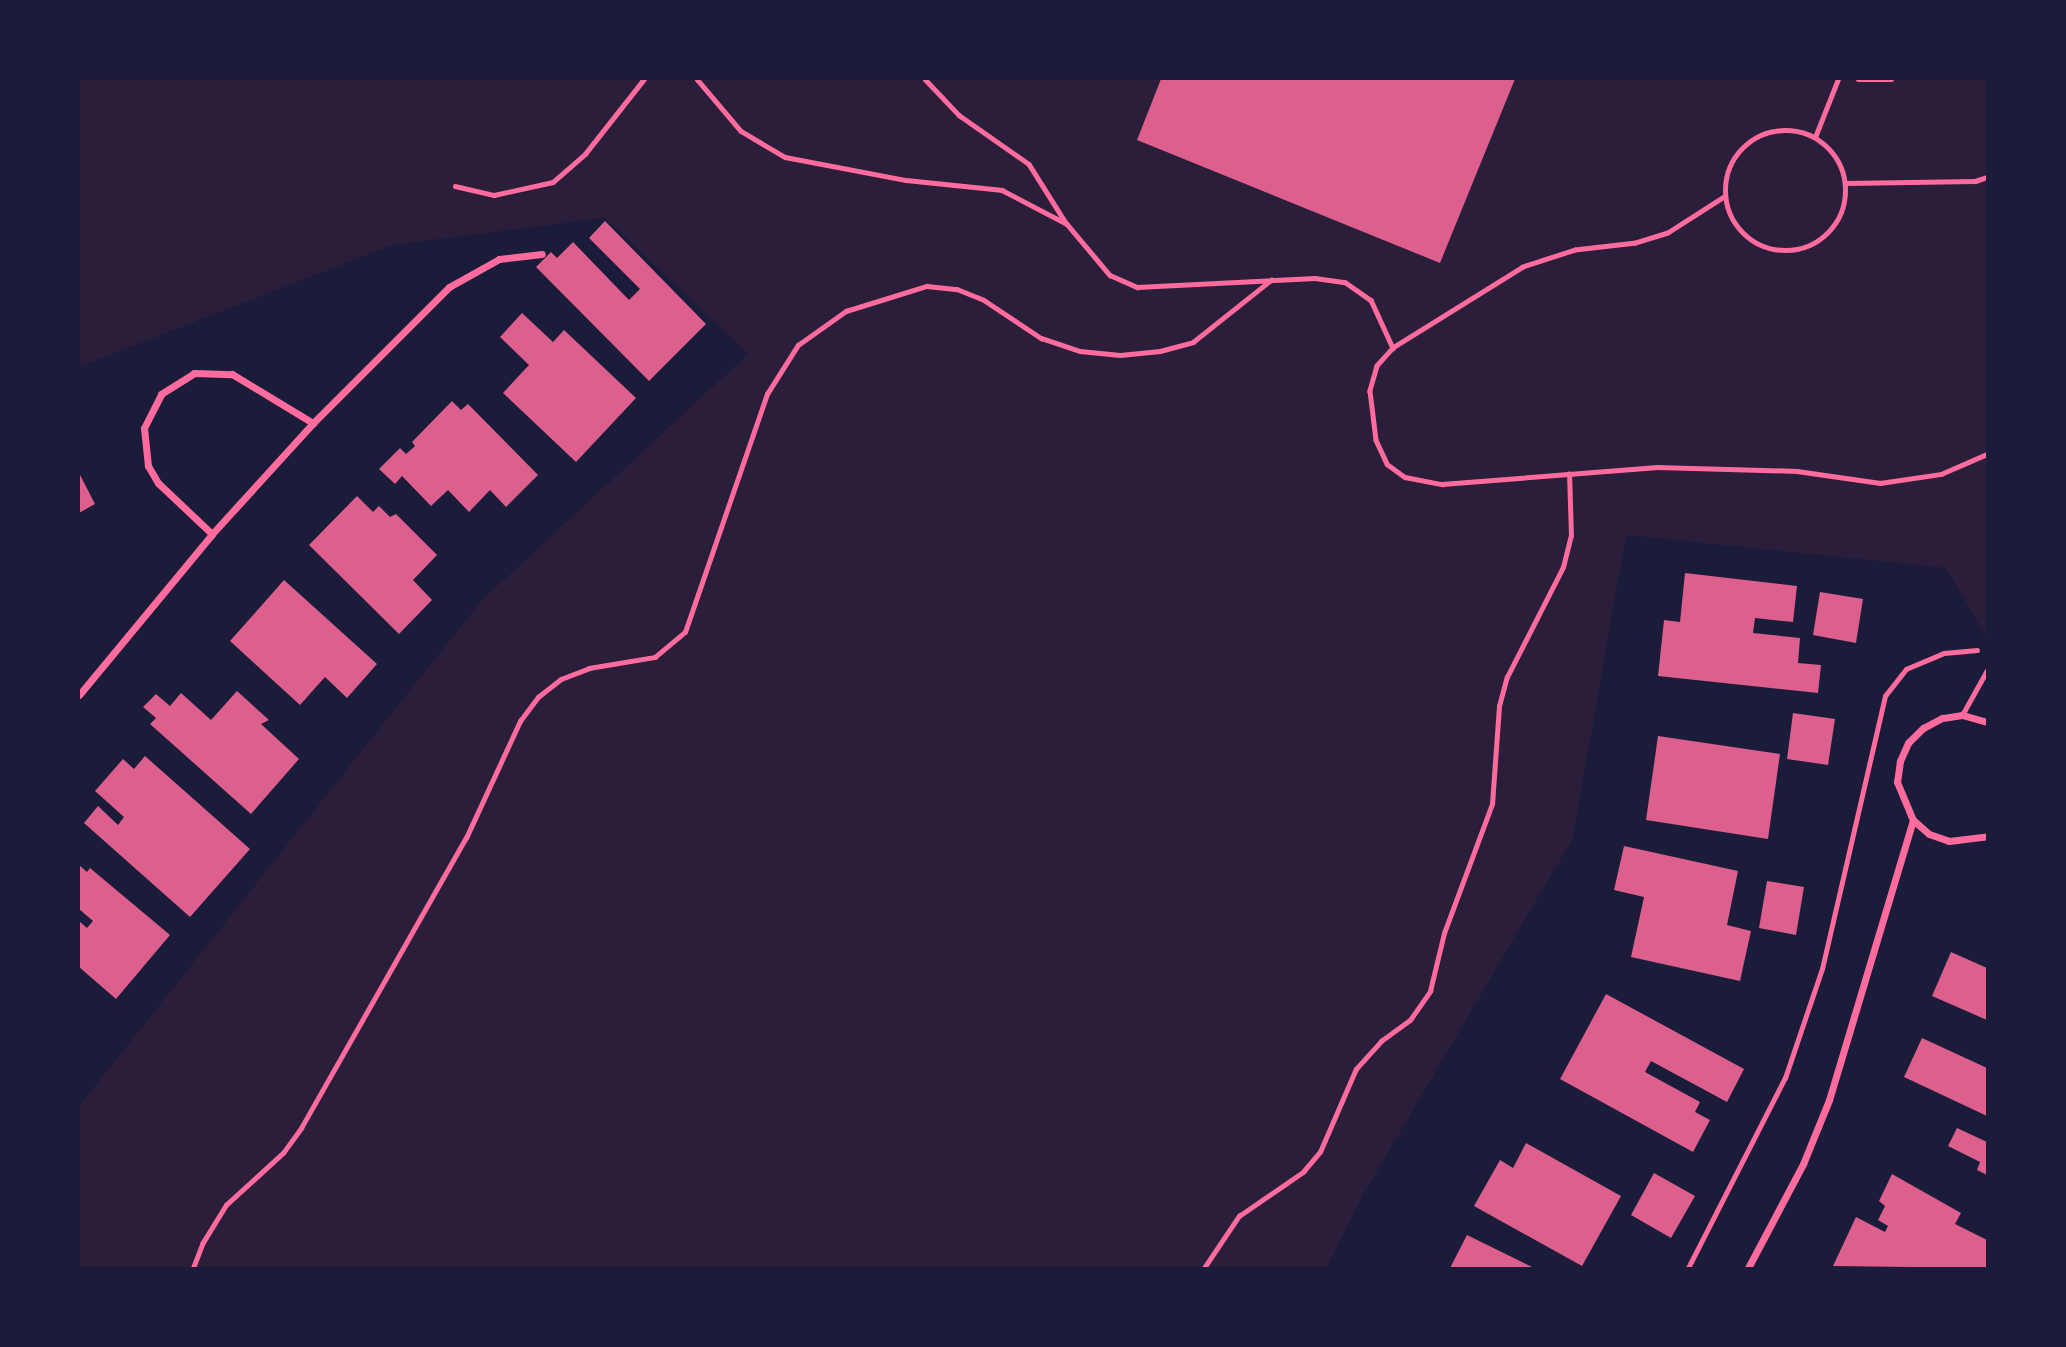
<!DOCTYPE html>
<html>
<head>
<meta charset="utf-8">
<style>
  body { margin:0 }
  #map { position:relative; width:2066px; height:1347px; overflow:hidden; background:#1b1b3a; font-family:"Times New Roman",serif }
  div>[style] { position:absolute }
  .green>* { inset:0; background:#2a1e3b }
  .building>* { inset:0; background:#dd5f8e }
  .path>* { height:4.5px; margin:-2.25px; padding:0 2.25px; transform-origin:2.25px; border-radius:2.25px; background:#ff6b9d }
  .service>* { height:5px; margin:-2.5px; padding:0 2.5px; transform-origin:2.5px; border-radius:2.5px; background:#ff6b9d }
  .service>.ring { margin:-2.5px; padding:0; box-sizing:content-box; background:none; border:5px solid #ff6b9d; border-radius:50% }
  .minor>* { height:7px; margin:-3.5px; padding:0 3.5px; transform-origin:3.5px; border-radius:3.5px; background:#ff6b9d }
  span { translate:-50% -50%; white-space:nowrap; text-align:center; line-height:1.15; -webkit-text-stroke:5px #1b1b3a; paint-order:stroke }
  .frame { position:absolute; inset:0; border:80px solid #1b1b3a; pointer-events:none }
</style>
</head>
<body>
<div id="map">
  <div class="green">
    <i style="clip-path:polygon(79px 79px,1987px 79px,1987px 638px,1946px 568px,1626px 535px,1573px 838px,1362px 1197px,1327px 1268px,79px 1268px,79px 1106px,481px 601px,748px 354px,605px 218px,392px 245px,79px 367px)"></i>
  </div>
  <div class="building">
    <i style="clip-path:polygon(1161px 79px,1515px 79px,1440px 263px,1137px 140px)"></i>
    <i style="clip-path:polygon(605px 221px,706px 324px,649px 381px,536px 267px,551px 252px,557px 258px,573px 242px,629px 300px,640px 289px,589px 238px)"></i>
    <i style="clip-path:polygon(522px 313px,553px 342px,564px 330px,636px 398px,576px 462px,503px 393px,529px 365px,500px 337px)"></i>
    <i style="clip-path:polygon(452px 401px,461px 410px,468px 404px,538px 475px,506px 507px,490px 490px,469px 512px,448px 490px,431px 506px,402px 476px,395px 484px,379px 469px,400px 448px,406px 454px,415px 446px,412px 442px)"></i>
    <i style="clip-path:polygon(79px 473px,95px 504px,79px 513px)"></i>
    <i style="clip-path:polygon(357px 496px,373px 512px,379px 506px,390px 517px,396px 514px,437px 555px,413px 580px,432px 600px,399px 634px,309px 545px)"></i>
    <i style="clip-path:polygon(1685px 573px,1797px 586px,1793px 622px,1755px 618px,1753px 633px,1800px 638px,1798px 663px,1821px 665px,1818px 693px,1658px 676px,1664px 620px,1680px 622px)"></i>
    <i style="clip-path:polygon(284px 580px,377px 664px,347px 698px,325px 677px,300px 705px,230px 641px)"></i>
    <i style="clip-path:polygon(1820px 592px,1863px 599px,1856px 643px,1813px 635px)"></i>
    <i style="clip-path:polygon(237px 691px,269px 720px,261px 724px,299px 759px,251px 814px,150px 724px,156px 718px,143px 707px,156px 694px,170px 706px,181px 693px,211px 720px)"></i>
    <i style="clip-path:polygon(1793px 713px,1835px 719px,1828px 765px,1787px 759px)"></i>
    <i style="clip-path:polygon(1658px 736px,1780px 754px,1768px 839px,1646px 820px)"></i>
    <i style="clip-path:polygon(145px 756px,250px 849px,190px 917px,84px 823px,98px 806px,118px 825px,124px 817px,95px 791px,123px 759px,134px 769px)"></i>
    <i style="clip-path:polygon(1624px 846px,1738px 871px,1727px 925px,1751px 931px,1740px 981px,1631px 957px,1644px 897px,1614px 890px)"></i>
    <i style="clip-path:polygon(79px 865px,87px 872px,90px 868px,170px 935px,116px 999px,79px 967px,79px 921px,87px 928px,93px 921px,79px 909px)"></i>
    <i style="clip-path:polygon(1767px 881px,1804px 887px,1796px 935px,1759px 928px)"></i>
    <i style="clip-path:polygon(1951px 952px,1987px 968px,1987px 1020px,1932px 996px)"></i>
    <i style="clip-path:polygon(1606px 994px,1744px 1069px,1727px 1102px,1651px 1061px,1645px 1072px,1700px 1102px,1695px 1112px,1710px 1120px,1693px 1152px,1560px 1079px)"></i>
    <i style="clip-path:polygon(1922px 1038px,1987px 1068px,1987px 1116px,1904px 1077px)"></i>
    <i style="clip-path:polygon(1957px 1128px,1987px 1142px,1987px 1175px,1977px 1170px,1980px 1162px,1948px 1146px)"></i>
    <i style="clip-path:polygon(1526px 1143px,1621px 1196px,1582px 1266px,1474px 1206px,1500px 1160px,1513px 1168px)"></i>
    <i style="clip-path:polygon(1654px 1173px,1695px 1196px,1671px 1238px,1631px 1215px)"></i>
    <i style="clip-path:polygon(1892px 1174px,1961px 1213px,1955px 1224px,1987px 1240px,1987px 1268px,1833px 1266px,1856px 1217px,1885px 1232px,1888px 1226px,1878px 1220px,1885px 1206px,1879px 1201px)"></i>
    <i style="clip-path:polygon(1467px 1235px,1534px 1268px,1450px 1268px)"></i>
  </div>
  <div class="path">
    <i style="left:697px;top:79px;width:68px;rotate:49.8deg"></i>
    <i style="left:741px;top:131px;width:51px;rotate:30.6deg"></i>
    <i style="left:785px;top:157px;width:123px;rotate:10.8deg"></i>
    <i style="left:906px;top:180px;width:97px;rotate:5.9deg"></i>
    <i style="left:1002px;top:190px;width:73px;rotate:27.6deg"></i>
    <i style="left:1067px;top:224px;width:67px;rotate:49.9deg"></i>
    <i style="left:1110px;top:275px;width:30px;rotate:24deg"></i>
    <i style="left:1137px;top:287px;width:178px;rotate:-2.9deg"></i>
    <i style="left:1315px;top:278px;width:30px;rotate:8deg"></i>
    <i style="left:1345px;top:282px;width:32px;rotate:35deg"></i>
    <i style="left:1371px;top:300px;width:53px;rotate:65.4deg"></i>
    <i style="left:925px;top:79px;width:50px;rotate:46.6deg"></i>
    <i style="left:959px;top:115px;width:85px;rotate:35deg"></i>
    <i style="left:1029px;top:164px;width:70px;rotate:57.9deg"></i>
    <i style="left:455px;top:186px;width:40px;rotate:13deg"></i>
    <i style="left:494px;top:195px;width:60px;rotate:-12.4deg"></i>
    <i style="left:553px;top:182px;width:43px;rotate:-41.2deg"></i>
    <i style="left:585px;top:154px;width:95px;rotate:-51.8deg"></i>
    <i style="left:1724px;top:197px;width:67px;rotate:147.3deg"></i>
    <i style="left:1668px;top:233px;width:34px;rotate:163deg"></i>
    <i style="left:1636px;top:243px;width:61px;rotate:173.5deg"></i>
    <i style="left:1575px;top:250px;width:55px;rotate:161.9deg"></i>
    <i style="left:1523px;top:267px;width:153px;rotate:148.1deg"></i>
    <i style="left:1393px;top:348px;width:24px;rotate:132deg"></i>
    <i style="left:1377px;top:366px;width:26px;rotate:106deg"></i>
    <i style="left:1370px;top:391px;width:49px;rotate:83deg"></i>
    <i style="left:1376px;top:440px;width:26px;rotate:65deg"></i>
    <i style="left:1387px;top:464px;width:22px;rotate:36deg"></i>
    <i style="left:1405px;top:477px;width:38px;rotate:11deg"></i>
    <i style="left:1442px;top:484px;width:216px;rotate:-4.5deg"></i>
    <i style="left:1657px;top:467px;width:140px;rotate:1.6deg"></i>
    <i style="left:1797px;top:471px;width:84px;rotate:8.2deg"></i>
    <i style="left:1880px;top:483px;width:62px;rotate:-8.4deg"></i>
    <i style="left:1941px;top:474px;width:50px;rotate:-23.5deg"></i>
    <i style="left:193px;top:1268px;width:26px;rotate:-69deg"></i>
    <i style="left:202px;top:1244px;width:46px;rotate:-58.4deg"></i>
    <i style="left:226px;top:1205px;width:77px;rotate:-42.4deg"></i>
    <i style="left:283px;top:1153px;width:31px;rotate:-54deg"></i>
    <i style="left:301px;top:1128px;width:334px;rotate:-60.4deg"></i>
    <i style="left:466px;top:838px;width:129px;rotate:-65.2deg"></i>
    <i style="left:520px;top:721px;width:30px;rotate:-53deg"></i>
    <i style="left:538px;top:697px;width:29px;rotate:-38deg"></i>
    <i style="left:561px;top:679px;width:30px;rotate:-21deg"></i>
    <i style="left:589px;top:668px;width:67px;rotate:-9.5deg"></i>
    <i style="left:655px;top:657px;width:39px;rotate:-40deg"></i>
    <i style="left:685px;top:632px;width:252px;rotate:-71deg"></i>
    <i style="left:767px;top:394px;width:58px;rotate:-57.7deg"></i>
    <i style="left:798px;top:345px;width:59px;rotate:-35.3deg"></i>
    <i style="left:846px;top:311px;width:85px;rotate:-17.2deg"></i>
    <i style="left:927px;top:286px;width:30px;rotate:6deg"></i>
    <i style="left:957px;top:289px;width:29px;rotate:22deg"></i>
    <i style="left:984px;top:300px;width:69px;rotate:33.7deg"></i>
    <i style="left:1041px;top:338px;width:41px;rotate:18.4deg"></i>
    <i style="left:1080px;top:351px;width:40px;rotate:5.7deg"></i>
    <i style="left:1120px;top:355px;width:40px;rotate:-5.7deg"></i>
    <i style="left:1160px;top:351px;width:34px;rotate:-15deg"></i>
    <i style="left:1193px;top:342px;width:100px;rotate:-38.5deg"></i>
    <i style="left:1204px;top:1268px;width:63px;rotate:-56.1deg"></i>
    <i style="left:1239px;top:1216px;width:78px;rotate:-34.5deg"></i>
    <i style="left:1303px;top:1172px;width:26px;rotate:-50deg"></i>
    <i style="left:1320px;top:1152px;width:90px;rotate:-66.6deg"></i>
    <i style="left:1356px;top:1069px;width:38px;rotate:-48deg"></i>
    <i style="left:1381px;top:1041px;width:36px;rotate:-36deg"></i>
    <i style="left:1410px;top:1020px;width:35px;rotate:-55deg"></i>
    <i style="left:1430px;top:991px;width:60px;rotate:-76.4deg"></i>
    <i style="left:1444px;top:933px;width:138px;rotate:-69.6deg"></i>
    <i style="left:1492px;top:804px;width:98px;rotate:-85.9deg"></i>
    <i style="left:1499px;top:706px;width:30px;rotate:-75deg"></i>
    <i style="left:1507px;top:677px;width:123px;rotate:-63deg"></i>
    <i style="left:1563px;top:567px;width:32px;rotate:-76deg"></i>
    <i style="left:1571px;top:536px;width:62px;rotate:-91.8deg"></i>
    <i style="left:1688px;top:1268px;width:213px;rotate:-63deg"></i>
    <i style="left:1785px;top:1078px;width:115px;rotate:-71.3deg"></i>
    <i style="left:1822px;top:969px;width:280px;rotate:-77deg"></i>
    <i style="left:1885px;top:696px;width:34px;rotate:-52deg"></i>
    <i style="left:1906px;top:669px;width:41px;rotate:-22.8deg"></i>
    <i style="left:1944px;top:653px;width:33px;rotate:-5deg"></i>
  </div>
  <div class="service">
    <i style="left:1858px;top:79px;width:33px"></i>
    <i class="ring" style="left:1725px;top:130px;width:115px;height:115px"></i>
    <i style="left:1815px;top:137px;width:62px;rotate:-68.4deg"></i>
    <i style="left:1845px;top:183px;width:130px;rotate:-0.9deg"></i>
    <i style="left:1975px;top:181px;width:13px;rotate:-18deg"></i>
    <i style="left:1962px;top:715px;width:51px;rotate:-60.9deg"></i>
  </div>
  <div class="minor">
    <i style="left:212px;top:534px;width:74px;rotate:-136.6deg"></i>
    <i style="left:158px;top:483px;width:20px;rotate:-120deg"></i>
    <i style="left:148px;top:466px;width:38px;rotate:-96deg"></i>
    <i style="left:144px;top:428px;width:38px;rotate:-63deg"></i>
    <i style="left:161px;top:394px;width:39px;rotate:-32deg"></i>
    <i style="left:194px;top:373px;width:38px;rotate:2deg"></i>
    <i style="left:232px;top:374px;width:95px;rotate:31.2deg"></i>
    <i style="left:79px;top:695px;width:209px;rotate:-50.4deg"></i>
    <i style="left:212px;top:534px;width:150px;rotate:-47.7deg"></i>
    <i style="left:313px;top:423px;width:192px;rotate:-45deg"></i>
    <i style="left:449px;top:287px;width:57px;rotate:-29.2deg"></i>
    <i style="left:499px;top:259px;width:43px;rotate:-6.6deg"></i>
    <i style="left:1987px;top:722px;width:26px;rotate:-164deg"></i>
    <i style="left:1962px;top:715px;width:20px;rotate:171deg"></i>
    <i style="left:1942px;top:718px;width:21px;rotate:152deg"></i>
    <i style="left:1923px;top:728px;width:21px;rotate:135deg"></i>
    <i style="left:1908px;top:743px;width:20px;rotate:114deg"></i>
    <i style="left:1900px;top:761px;width:21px;rotate:98deg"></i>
    <i style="left:1897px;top:782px;width:41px;rotate:67.2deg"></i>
    <i style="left:1913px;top:820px;width:21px;rotate:41deg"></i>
    <i style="left:1929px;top:834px;width:21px;rotate:19deg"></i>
    <i style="left:1949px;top:841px;width:38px;rotate:-7deg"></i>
    <i style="left:1748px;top:1268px;width:118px;rotate:-62.1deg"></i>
    <i style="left:1803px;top:1164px;width:69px;rotate:-67.9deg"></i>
    <i style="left:1829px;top:1100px;width:292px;rotate:-73.3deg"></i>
  </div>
  <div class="frame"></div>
</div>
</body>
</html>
